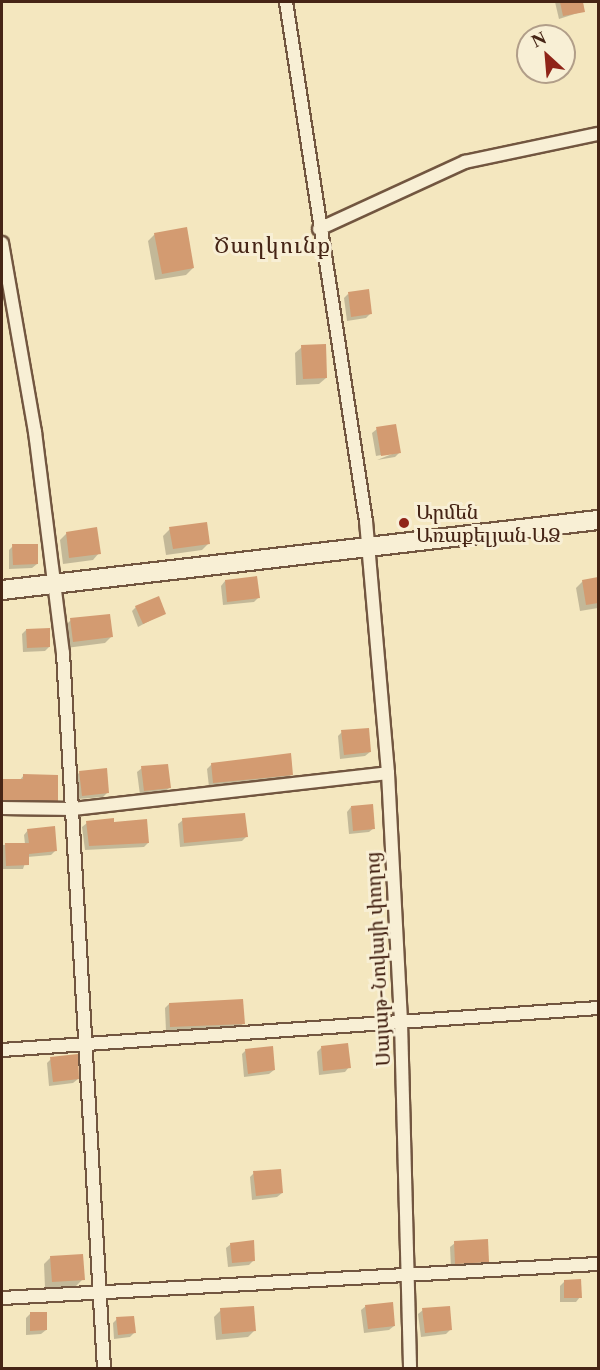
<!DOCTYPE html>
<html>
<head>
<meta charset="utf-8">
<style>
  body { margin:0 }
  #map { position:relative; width:600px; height:1370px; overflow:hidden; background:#f4e7bf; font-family:"Libre Caslon Text","Noto Serif Armenian",serif }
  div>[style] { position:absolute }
  .shadow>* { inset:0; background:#0003 }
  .building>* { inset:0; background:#d39b71 }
  .roads { filter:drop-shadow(2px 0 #725640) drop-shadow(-2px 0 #725640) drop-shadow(0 2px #725640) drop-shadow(0 -2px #725640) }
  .street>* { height:12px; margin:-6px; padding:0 6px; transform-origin:6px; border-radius:6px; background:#f8efd5 }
  .secondary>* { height:18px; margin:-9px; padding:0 9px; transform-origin:9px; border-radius:9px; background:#f8efd5 }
  .dots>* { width:16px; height:16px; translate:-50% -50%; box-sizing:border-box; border:3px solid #f8efd5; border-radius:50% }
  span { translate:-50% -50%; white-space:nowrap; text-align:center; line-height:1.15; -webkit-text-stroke:6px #f8efd5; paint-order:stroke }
  .poi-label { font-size:20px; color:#462516 }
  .left { translate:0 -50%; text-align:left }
  .street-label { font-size:20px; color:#462516 }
  .quarter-label { font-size:22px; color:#462516; letter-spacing:1.5px }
  .frame { position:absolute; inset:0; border:3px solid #462516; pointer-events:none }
  .north { position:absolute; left:516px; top:24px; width:60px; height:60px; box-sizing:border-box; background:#f8efd5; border:2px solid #b19e89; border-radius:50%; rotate:334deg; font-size:16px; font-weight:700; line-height:24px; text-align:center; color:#462516 }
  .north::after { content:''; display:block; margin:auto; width:21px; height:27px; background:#8f2418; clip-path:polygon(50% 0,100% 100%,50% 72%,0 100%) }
</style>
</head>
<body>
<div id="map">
  <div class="shadow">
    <i style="clip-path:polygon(555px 2px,582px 2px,584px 11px,559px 19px)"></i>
    <i style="clip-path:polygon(155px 234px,193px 268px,186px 275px,155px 280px,148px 241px)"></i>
    <i style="clip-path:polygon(348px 294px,371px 313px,366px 318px,347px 321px,344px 298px)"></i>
    <i style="clip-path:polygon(302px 347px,326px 378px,319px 384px,296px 385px,295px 353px)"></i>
    <i style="clip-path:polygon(377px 429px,400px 452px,395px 457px,377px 460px,397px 452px,376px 456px,372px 433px)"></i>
    <i style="clip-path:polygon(170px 529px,209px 543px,202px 550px,166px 555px,163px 536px)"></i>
    <i style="clip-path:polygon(67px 533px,99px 553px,93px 560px,63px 564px,60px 540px)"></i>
    <i style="clip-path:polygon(13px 546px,37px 564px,32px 568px,9px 569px,9px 550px)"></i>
    <i style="clip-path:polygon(598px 579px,598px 608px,580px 611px,576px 588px,583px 581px)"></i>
    <i style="clip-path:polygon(225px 581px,259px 597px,254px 602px,223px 605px,221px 586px)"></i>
    <i style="clip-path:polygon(136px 607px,164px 613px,138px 627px,132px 611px)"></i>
    <i style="clip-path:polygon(71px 620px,111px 637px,105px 643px,66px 648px,64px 627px)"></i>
    <i style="clip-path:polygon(26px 630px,49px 647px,45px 651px,23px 652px,22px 634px)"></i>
    <i style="clip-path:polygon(342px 732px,370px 752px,365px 756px,340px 759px,338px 736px)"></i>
    <i style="clip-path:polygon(212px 764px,292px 774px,287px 779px,209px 787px,207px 769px)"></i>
    <i style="clip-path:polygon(142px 768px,169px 788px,165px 792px,140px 795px,137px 772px)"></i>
    <i style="clip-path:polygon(80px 772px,108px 792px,103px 797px,78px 799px,75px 777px)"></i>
    <i style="clip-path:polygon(24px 775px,56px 800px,51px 805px,2px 805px,2px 781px,19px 781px)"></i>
    <i style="clip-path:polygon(351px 807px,374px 828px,369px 832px,349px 834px,347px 812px)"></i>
    <i style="clip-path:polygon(183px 820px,246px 837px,242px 841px,180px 847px,178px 824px)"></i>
    <i style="clip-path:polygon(87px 823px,148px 843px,144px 847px,85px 850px,82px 827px)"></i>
    <i style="clip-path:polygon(28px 830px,56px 850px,51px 855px,27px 857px,23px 869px,2px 869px,2px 845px,25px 844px,24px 835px)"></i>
    <i style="clip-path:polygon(169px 1004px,244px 1023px,239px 1027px,166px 1031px,165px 1008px)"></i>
    <i style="clip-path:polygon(321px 1048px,349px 1067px,345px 1072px,319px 1075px,317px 1052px)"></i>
    <i style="clip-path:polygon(246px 1050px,274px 1070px,269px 1074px,244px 1077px,242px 1054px)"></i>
    <i style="clip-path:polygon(51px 1059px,78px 1079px,73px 1083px,49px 1086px,47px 1063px)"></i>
    <i style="clip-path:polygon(254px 1173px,282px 1193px,277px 1197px,252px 1200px,250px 1177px)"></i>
    <i style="clip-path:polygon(455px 1243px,487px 1261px,483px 1266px,451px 1268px,450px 1247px)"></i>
    <i style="clip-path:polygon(231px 1244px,254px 1260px,249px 1265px,228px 1267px,226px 1248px)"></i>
    <i style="clip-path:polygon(51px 1257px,83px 1279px,76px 1286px,45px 1288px,44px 1264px)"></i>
    <i style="clip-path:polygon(565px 1281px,580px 1297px,576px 1302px,560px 1302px,560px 1286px)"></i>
    <i style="clip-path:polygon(366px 1306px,394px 1326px,389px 1330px,364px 1333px,361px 1310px)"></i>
    <i style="clip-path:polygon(221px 1310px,254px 1331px,248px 1337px,216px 1340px,214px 1317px)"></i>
    <i style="clip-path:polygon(423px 1310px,450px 1330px,446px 1334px,421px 1337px,418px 1314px)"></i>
    <i style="clip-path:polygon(30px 1314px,46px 1330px,41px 1334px,26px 1335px,26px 1318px)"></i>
    <i style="clip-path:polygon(117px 1319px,134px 1333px,130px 1337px,114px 1339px,113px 1323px)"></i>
  </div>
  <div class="building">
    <i style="clip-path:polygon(560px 2px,583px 2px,585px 12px,563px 16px)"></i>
    <i style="clip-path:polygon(187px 227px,194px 268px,162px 274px,154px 233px)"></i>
    <i style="clip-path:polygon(369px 289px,372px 314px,351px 317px,348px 292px)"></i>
    <i style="clip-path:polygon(326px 344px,327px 378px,303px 379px,301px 345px)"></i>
    <i style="clip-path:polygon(396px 424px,401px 453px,381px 456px,376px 427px)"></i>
    <i style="clip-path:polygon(207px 522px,210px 544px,173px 549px,169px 527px)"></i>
    <i style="clip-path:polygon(97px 527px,101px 554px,69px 558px,66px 532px)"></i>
    <i style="clip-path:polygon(12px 544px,38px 544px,38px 564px,13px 565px)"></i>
    <i style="clip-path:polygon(257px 576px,260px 598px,227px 602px,225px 580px)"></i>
    <i style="clip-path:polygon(598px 577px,598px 603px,586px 605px,582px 580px)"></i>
    <i style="clip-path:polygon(159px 596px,166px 614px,143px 624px,135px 606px)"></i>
    <i style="clip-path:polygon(110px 614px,113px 637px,73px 642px,70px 618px)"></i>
    <i style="clip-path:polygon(50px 628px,50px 647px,27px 648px,26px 629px)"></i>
    <i style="clip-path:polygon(369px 728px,371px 752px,344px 755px,341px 730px)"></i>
    <i style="clip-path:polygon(291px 753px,293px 775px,213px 783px,211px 763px)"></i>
    <i style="clip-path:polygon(168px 764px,171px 788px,144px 791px,141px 766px)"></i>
    <i style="clip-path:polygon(107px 768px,109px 793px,82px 796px,79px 771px)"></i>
    <i style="clip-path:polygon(23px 774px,58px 775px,58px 801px,2px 800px,2px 779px,23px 779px)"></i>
    <i style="clip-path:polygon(373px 804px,375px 829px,353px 831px,351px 806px)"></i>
    <i style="clip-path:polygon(245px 813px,248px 837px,184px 843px,182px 818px)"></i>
    <i style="clip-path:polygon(114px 818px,114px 822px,147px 819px,149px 843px,89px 846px,86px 821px)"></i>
    <i style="clip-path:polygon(55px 826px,57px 851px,29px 854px,29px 865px,6px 866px,5px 843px,29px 843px,27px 829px)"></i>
    <i style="clip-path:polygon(243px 999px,245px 1024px,170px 1027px,169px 1003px)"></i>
    <i style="clip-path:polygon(348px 1043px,351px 1068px,323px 1071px,321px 1046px)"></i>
    <i style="clip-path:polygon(273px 1046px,275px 1070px,248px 1074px,245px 1049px)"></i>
    <i style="clip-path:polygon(78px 1054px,79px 1079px,53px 1082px,50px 1057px)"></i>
    <i style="clip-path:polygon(281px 1169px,283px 1193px,256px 1196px,253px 1171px)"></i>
    <i style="clip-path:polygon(488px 1239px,489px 1262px,455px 1264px,454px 1241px)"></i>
    <i style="clip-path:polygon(254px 1240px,255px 1261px,232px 1263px,230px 1243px)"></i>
    <i style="clip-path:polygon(83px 1254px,85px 1280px,52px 1282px,50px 1256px)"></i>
    <i style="clip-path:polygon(581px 1279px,582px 1298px,564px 1298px,564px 1280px)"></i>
    <i style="clip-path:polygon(393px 1302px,395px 1326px,368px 1329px,365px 1305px)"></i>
    <i style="clip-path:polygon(254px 1306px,256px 1331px,222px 1334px,220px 1308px)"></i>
    <i style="clip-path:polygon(450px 1306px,452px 1330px,425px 1333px,422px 1308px)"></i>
    <i style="clip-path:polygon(30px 1312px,47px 1312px,47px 1330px,30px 1331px)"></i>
    <i style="clip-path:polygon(134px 1316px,136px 1333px,118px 1335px,116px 1317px)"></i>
  </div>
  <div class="roads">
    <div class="street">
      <i style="left:286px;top:2px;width:525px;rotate:81.24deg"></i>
      <i style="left:366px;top:521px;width:253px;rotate:85deg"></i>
      <i style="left:388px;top:773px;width:249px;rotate:87deg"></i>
      <i style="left:401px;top:1022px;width:346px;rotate:88.5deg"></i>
      <i style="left:319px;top:229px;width:161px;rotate:-24.7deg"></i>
      <i style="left:465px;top:162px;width:136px;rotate:-11.9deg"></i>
      <i style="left:2px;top:243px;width:192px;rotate:80.1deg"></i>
      <i style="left:35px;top:432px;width:223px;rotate:82.8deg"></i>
      <i style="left:63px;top:653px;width:716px;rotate:86.72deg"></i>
      <i style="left:2px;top:808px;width:71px;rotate:0.8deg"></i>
      <i style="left:73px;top:809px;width:317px;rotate:-6.5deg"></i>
      <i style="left:2px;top:1050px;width:597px;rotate:-4.03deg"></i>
      <i style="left:2px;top:1298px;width:597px;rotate:-3.27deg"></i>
    </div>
    <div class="secondary">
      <i style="left:2px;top:590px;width:600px;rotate:-6.7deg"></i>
    </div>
  </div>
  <div class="dots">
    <i style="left:404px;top:523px;background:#8f2418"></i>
  </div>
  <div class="poi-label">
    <span class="left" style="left:416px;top:524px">Արմեն<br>Առաքելյան ԱՁ</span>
  </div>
  <div class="street-label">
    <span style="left:378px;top:959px;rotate:-93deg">Սայաթ-Նովայի փողոց</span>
  </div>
  <div class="quarter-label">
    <span style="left:273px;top:246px">Ծաղկունք</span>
  </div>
  <div class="frame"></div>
  <div class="north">N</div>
</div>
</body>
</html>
